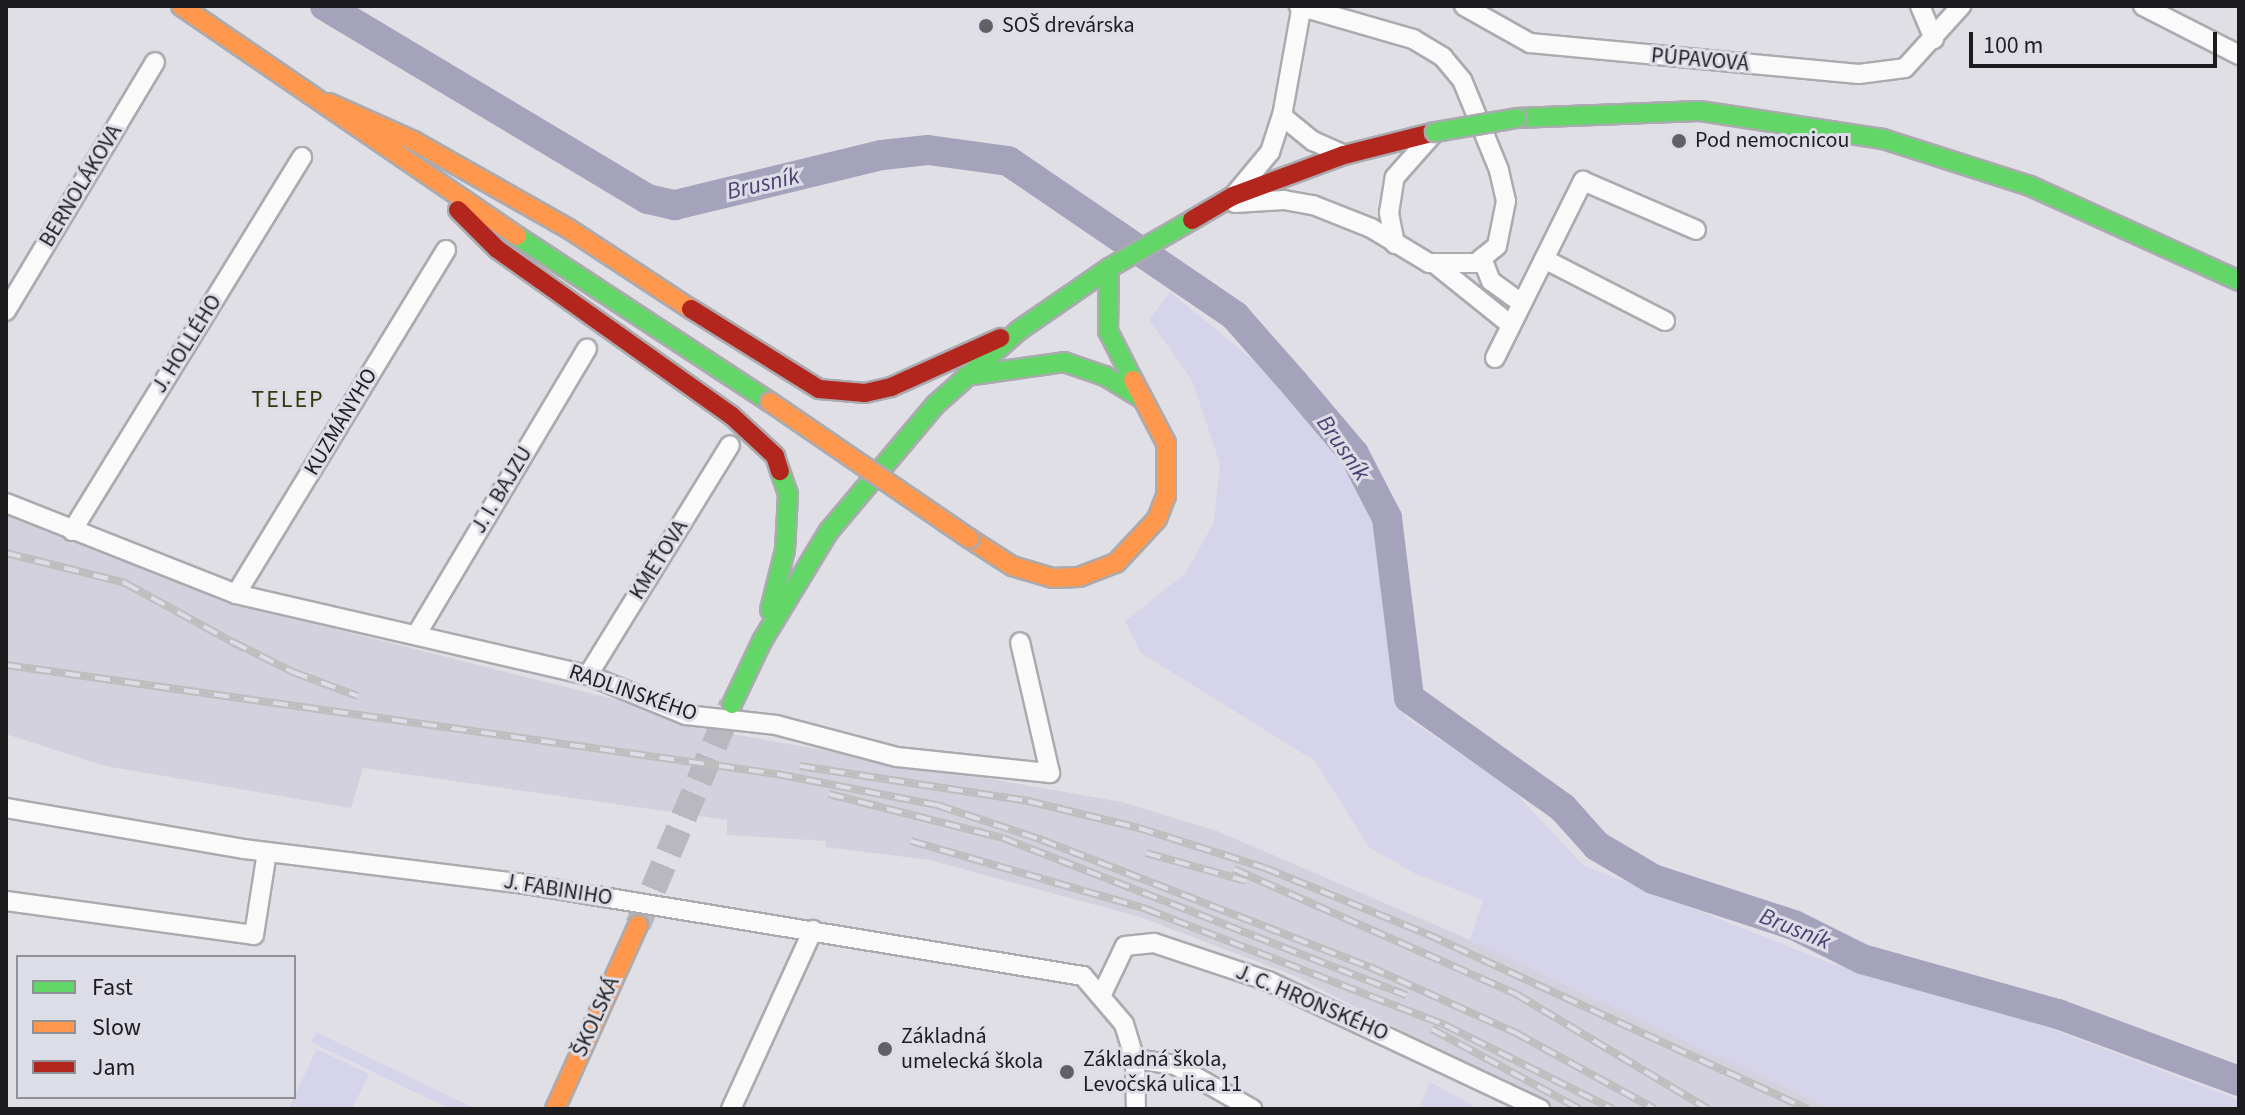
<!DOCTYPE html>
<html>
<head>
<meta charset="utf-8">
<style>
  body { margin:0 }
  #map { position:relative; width:2245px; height:1115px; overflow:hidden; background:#dfdfe5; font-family:"Source Sans 3",sans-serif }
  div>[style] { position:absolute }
  .built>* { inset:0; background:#d2d1dd }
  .green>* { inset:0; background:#d5d4ea }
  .river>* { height:30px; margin:-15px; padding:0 15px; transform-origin:15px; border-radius:15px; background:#a5a3bc }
  .secondary-tunnel>* { height:26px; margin-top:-13px; transform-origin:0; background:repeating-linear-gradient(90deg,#b8b8be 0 26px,transparent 0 39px) }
  .roads { filter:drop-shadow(2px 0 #aaaaaf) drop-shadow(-2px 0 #aaaaaf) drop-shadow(0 2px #aaaaaf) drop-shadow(0 -2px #aaaaaf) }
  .street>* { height:18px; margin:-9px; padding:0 9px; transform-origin:9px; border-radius:9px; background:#fafafb }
  .fast>* { height:18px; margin:-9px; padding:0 9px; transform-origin:9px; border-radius:9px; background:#63d668 }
  .slow>* { height:18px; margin:-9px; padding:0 9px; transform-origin:9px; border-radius:9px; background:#ff974d }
  .jam>* { height:18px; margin:-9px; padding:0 9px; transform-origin:9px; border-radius:9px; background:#b3261e }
  .rail>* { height:8px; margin-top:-4px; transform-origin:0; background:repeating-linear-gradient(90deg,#dddde7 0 15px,#bebebf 0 30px); box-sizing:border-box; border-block:2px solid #bebebf }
  .bridges { filter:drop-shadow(2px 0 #aaaaaf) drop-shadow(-2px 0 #aaaaaf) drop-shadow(0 2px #aaaaaf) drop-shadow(0 -2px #aaaaaf) }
  .fast-bridge>* { height:18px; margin:-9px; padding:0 9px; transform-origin:9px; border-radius:9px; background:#63d668 }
  .slow-bridge>* { height:18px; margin:-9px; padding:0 9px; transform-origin:9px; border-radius:9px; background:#ff974d }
  .dots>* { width:22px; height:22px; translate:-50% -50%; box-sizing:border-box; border:4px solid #dddde7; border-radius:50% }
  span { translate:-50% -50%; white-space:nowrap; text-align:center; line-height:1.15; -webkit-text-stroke:6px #dddde7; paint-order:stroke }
  .poi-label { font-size:22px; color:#1d1d20 }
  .left { translate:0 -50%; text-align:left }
  .street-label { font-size:22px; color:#1d1d20 }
  .water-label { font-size:24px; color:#494272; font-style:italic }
  .neighbourhood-label { font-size:24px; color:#37360d; letter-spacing:2px }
  .frame { position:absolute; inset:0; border:8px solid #1d1d20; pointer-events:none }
  .legend { position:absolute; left:16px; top:955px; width:280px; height:144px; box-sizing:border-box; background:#dddde7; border:2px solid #909097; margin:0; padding:10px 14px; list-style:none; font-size:24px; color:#1d1d20 }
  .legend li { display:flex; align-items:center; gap:16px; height:40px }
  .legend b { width:40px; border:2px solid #909097 }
  .scale { position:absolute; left:1969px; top:32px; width:248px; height:36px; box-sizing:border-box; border:4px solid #1d1d20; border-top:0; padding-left:10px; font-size:24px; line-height:28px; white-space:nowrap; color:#1d1d20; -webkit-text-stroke:6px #dddde7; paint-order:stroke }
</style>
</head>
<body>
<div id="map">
  <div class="built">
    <i style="clip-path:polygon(6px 515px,224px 601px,625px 702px,686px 726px,1122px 802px,1217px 831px,1470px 940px,1831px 1109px,1556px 1109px,1295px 976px,1140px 917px,930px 860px,825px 847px,826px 841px,727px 835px,727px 820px,363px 768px,351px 808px,105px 766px,6px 734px)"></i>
  </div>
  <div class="green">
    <i style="clip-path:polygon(1170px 292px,1275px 378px,1377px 501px,1406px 718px,1509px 786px,1583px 865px,1827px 962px,2036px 1023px,2239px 1100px,2239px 1109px,1831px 1109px,1470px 940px,1483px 900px,1414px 873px,1369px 847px,1315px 761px,1141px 653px,1125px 621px,1186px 573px,1214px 522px,1220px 464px,1192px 380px,1149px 320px)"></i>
    <i style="clip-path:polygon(316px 1032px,476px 1109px,450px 1109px,311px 1042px)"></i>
    <i style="clip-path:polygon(317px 1049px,369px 1074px,352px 1109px,288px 1109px)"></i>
    <i style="clip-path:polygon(1430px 1082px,1479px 1109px,1419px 1109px)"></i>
  </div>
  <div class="river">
    <i style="left:325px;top:6px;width:376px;rotate:30.9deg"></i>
    <i style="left:648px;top:199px;width:28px;rotate:13deg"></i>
    <i style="left:675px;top:205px;width:213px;rotate:-13.6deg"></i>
    <i style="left:882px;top:155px;width:46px;rotate:-6.2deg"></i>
    <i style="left:928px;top:150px;width:81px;rotate:7.8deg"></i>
    <i style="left:1008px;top:161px;width:275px;rotate:34.3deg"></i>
    <i style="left:1235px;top:316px;width:89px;rotate:48.6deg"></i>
    <i style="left:1294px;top:383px;width:93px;rotate:49.8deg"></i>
    <i style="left:1354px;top:454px;width:72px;rotate:62.7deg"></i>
    <i style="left:1387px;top:518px;width:181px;rotate:83deg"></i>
    <i style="left:1409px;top:698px;width:189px;rotate:35.5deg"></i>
    <i style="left:1563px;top:808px;width:51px;rotate:48.2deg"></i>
    <i style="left:1597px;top:846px;width:65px;rotate:30.5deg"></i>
    <i style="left:1653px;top:879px;width:148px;rotate:18.1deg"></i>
    <i style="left:1794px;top:925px;width:76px;rotate:26.6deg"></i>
    <i style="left:1862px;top:959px;width:204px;rotate:15.7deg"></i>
    <i style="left:2058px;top:1014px;width:193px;rotate:20.3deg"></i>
  </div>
  <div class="secondary-tunnel">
    <i style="left:638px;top:925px;width:240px;rotate:-67deg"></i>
  </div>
  <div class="roads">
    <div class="street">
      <i style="left:1464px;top:6px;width:76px;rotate:29.3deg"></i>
      <i style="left:1530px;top:43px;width:330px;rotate:5.4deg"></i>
      <i style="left:1859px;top:74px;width:46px;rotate:-7.4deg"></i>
      <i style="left:1905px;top:68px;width:84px;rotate:-47.9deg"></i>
      <i style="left:1920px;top:6px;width:36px;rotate:67deg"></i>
      <i style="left:2143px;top:6px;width:108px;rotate:27deg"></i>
      <i style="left:1282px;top:116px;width:40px;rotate:39deg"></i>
      <i style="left:1313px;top:141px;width:34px;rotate:24deg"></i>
      <i style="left:1235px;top:194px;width:55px;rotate:-50.2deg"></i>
      <i style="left:1270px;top:152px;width:38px;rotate:-72deg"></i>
      <i style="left:1282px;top:116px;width:108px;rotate:-79.8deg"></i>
      <i style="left:1235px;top:203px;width:49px;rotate:-3.5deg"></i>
      <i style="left:1284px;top:200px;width:29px;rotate:10deg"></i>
      <i style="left:1313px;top:205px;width:62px;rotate:21.6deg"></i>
      <i style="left:1371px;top:228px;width:68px;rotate:31.1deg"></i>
      <i style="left:1429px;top:263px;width:47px"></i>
      <i style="left:1476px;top:263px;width:27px;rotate:-39deg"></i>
      <i style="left:1497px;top:246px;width:46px;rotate:-78.7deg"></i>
      <i style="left:1506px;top:201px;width:32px;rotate:-103deg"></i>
      <i style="left:1499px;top:170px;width:97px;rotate:-112.3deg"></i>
      <i style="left:1462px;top:80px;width:30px;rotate:-130deg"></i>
      <i style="left:1443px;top:57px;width:35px;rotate:-149deg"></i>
      <i style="left:1413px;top:39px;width:119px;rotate:-163.9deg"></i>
      <i style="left:1395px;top:244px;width:32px;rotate:-101deg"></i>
      <i style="left:1389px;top:213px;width:36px;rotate:-81deg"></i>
      <i style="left:1395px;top:177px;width:60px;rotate:-48.4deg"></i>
      <i style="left:1482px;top:258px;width:25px;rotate:69deg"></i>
      <i style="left:1491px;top:281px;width:37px;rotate:36deg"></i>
      <i style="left:1544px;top:259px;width:136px;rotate:27.1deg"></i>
      <i style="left:1435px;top:264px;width:97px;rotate:38.8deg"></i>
      <i style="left:6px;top:311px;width:290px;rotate:-59.1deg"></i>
      <i style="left:1495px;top:358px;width:198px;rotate:-63.6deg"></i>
      <i style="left:1583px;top:181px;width:123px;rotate:23.4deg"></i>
      <i style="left:6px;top:503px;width:247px;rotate:21.6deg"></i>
      <i style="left:236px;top:594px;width:361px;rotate:13deg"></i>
      <i style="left:588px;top:675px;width:106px;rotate:22.2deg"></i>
      <i style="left:686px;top:715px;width:91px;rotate:6.3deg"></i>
      <i style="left:776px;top:725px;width:125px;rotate:14.8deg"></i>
      <i style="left:897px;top:757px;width:154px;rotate:6deg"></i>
      <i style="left:1050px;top:773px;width:134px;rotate:-102.9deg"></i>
      <i style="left:72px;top:531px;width:439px;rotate:-58.4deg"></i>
      <i style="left:236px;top:594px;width:403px;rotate:-58.6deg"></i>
      <i style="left:418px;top:632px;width:330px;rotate:-59.2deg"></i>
      <i style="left:588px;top:675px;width:270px;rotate:-58.3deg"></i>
      <i style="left:6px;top:808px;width:242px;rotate:9.8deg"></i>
      <i style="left:244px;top:849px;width:276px;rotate:7.1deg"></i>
      <i style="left:518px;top:883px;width:573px;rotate:9.35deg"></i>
      <i style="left:1083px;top:976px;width:63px;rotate:49.5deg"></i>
      <i style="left:1124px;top:1024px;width:37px;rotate:73deg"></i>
      <i style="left:1135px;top:1059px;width:50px;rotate:88.9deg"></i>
      <i style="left:6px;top:901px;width:250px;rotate:7.8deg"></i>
      <i style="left:254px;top:935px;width:84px;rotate:-81.1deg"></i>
      <i style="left:1102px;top:994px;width:53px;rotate:-64.4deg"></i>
      <i style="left:1125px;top:946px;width:29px;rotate:-6deg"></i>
      <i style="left:1154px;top:943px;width:120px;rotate:18.4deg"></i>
      <i style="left:1268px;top:981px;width:301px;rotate:25.2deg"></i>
      <i style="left:1135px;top:1059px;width:40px;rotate:8.5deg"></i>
      <i style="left:1175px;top:1065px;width:89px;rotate:29.7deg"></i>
      <i style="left:731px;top:1109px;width:197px;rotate:-65.4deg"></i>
    </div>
    <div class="fast">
      <i style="left:1517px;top:118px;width:183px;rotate:-2.2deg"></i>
      <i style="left:1700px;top:111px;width:185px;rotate:8.7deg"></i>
      <i style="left:1883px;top:139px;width:154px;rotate:17.7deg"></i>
      <i style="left:2030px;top:186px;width:230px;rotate:24.4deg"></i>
      <i style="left:517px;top:236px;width:303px;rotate:33.3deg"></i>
      <i style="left:1109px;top:268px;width:63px;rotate:90.9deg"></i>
      <i style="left:1108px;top:331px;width:55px;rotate:63deg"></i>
      <i style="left:966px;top:376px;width:99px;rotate:-8.1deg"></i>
      <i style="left:1064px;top:362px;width:43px;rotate:18.9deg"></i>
      <i style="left:1105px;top:376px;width:42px;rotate:31.4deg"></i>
      <i style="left:770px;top:610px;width:62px;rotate:-76deg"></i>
      <i style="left:785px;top:550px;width:56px;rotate:-86.9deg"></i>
      <i style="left:788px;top:494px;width:24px;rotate:-109deg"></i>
      <i style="left:732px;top:704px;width:70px;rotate:-64.5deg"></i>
      <i style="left:762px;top:641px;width:129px;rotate:-58.7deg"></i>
      <i style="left:829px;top:531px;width:165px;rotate:-49.9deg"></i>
      <i style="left:935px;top:405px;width:111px;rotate:-41.7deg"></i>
      <i style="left:1018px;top:331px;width:111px;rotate:-34.7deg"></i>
      <i style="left:1109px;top:268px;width:96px;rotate:-30deg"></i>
    </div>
    <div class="slow">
      <i style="left:181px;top:6px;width:407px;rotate:34.4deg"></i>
      <i style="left:329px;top:103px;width:93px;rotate:24.1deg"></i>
      <i style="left:414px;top:141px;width:178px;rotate:29.6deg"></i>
      <i style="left:569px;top:229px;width:146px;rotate:33.3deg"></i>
      <i style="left:970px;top:539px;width:50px;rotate:32.7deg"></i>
      <i style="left:1012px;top:566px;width:43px;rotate:16.3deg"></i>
      <i style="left:1053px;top:578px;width:26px;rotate:-2deg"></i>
      <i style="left:1079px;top:577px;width:40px;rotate:-21deg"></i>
      <i style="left:1116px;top:563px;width:60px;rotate:-47deg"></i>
      <i style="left:1157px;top:519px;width:25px;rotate:-69deg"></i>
      <i style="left:1166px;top:496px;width:53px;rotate:-90deg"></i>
      <i style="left:1166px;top:443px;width:71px;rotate:-117.6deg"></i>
      <i style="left:555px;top:1109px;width:202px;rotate:-65.7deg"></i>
    </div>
    <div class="jam">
      <i style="left:458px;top:210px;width:55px;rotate:45deg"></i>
      <i style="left:497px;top:249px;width:288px;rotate:35.4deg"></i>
      <i style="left:732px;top:416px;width:59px;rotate:42.9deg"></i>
      <i style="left:775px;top:456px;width:16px;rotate:72deg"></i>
      <i style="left:1192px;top:220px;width:48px;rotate:-30.3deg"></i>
      <i style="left:1233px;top:196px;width:118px;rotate:-20.3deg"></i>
      <i style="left:1344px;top:155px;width:94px;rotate:-14.2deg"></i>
      <i style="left:691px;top:309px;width:151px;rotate:32deg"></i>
      <i style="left:819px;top:389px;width:46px;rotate:5deg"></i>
      <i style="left:865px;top:393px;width:27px;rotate:-13deg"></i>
      <i style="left:891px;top:387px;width:120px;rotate:-24.2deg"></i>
    </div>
  </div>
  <div class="rail">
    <i style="left:6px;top:553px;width:123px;rotate:14.1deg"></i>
    <i style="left:125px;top:583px;width:135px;rotate:28.8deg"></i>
    <i style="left:233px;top:642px;width:67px;rotate:26.6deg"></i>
    <i style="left:293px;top:672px;width:69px;rotate:20.3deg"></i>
    <i style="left:6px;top:665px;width:779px;rotate:8.05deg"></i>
    <i style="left:777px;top:774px;width:163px;rotate:11deg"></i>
    <i style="left:937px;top:805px;width:111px;rotate:18.4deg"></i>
    <i style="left:1042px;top:840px;width:352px;rotate:21.2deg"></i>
    <i style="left:1370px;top:967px;width:160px;rotate:24.3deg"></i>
    <i style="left:1516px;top:1033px;width:158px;rotate:28.7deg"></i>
    <i style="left:800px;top:766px;width:231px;rotate:8.7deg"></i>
    <i style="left:1028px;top:801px;width:114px;rotate:13.7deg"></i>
    <i style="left:1139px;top:828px;width:132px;rotate:17.6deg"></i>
    <i style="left:1265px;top:868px;width:175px;rotate:22.2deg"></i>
    <i style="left:1427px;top:934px;width:419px;rotate:24.7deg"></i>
    <i style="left:829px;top:794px;width:179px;rotate:14.2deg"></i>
    <i style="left:1003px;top:838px;width:433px;rotate:21.3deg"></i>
    <i style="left:911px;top:841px;width:245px;rotate:16.1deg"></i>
    <i style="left:1146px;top:909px;width:321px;rotate:21.2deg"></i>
    <i style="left:1445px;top:1025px;width:188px;rotate:26.6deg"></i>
    <i style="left:1146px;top:853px;width:104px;rotate:15.6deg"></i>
    <i style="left:1234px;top:869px;width:308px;rotate:23.9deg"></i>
    <i style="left:1516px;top:994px;width:224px;rotate:30.9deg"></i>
    <i style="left:1432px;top:1029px;width:168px;rotate:28.4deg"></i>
  </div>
  <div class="bridges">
    <div class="fast-bridge">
      <i style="left:1435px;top:132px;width:83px;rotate:-9.7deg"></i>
    </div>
    <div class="slow-bridge">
      <i style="left:770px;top:402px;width:242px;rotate:34.4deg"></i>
    </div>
  </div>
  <div class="dots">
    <i style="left:986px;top:26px;background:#616165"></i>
    <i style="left:1679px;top:141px;background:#616165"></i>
    <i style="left:885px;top:1049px;background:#616165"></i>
    <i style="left:1067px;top:1072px;background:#616165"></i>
  </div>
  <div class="poi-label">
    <span class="left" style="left:1002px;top:26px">SOŠ drevárska</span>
    <span class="left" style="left:1695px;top:141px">Pod nemocnicou</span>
    <span class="left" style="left:901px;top:1049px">Základná<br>umelecká škola</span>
    <span class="left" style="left:1083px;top:1072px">Základná škola,<br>Levočská ulica 11</span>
  </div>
  <div class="street-label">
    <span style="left:1700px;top:60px;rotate:5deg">PÚPAVOVÁ</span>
    <span style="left:81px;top:186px;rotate:-59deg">BERNOLÁKOVA</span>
    <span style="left:187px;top:344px;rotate:-58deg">J. HOLLÉHO</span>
    <span style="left:341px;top:422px;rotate:-59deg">KUZMÁNYHO</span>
    <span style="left:502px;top:490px;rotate:-59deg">J. I. BAJZU</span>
    <span style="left:659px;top:560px;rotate:-58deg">KMEŤOVA</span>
    <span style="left:633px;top:693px;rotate:19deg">RADLINSKÉHO</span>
    <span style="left:558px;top:890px;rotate:9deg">J. FABINIHO</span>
    <span style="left:1312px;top:1003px;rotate:23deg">J. C. HRONSKÉHO</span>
    <span style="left:596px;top:1017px;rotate:-66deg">ŠKOLSKÁ</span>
  </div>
  <div class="water-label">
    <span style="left:763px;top:184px;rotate:-13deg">Brusník</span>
    <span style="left:1343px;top:448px;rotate:55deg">Brusník</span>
    <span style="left:1795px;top:929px;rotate:22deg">Brusník</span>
  </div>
  <div class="neighbourhood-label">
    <span style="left:288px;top:400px">TELEP</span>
  </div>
  <div class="frame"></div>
  <ul class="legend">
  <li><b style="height:10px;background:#63d668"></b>Fast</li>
  <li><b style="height:10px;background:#ff974d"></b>Slow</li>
  <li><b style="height:10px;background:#b3261e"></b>Jam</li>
  </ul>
  <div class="scale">100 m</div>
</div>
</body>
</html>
